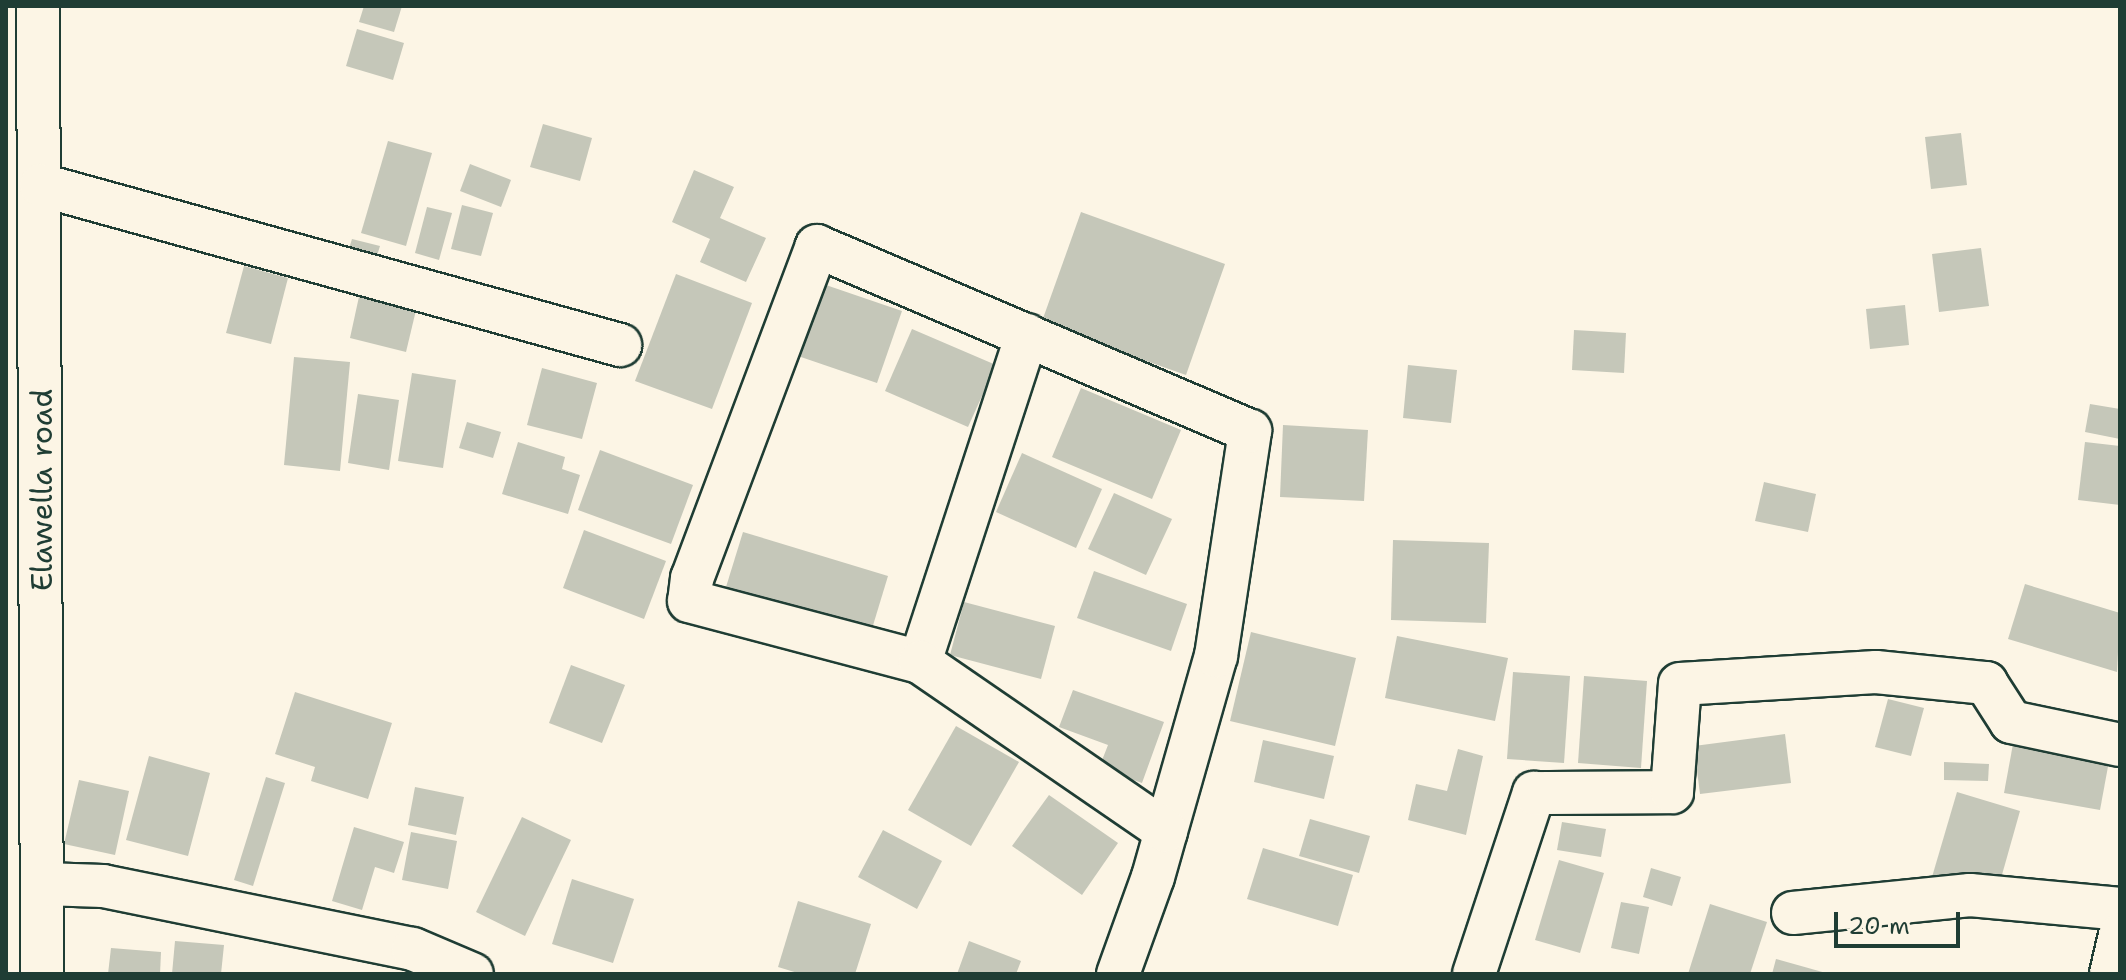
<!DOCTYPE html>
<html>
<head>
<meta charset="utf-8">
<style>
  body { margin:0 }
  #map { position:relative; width:2126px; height:980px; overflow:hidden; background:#fcf5e5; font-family:"Shantell Sans",sans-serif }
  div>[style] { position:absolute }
  .building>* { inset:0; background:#c5c7b9 }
  .roads { filter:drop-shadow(2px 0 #1f3d34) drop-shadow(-2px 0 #1f3d34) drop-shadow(0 2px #1f3d34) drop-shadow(0 -2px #1f3d34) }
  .minor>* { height:42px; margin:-21px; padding:0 21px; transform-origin:21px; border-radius:21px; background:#fcf5e5 }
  span { translate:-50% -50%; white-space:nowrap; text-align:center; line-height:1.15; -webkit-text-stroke:7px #fcf5e5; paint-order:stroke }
  .street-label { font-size:30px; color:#1f3d34 }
  .frame { position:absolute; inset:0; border:8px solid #1f3d34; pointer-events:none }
  .scale { position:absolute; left:1834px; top:912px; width:126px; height:36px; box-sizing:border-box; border:4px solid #1f3d34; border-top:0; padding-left:10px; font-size:24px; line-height:28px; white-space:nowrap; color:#1f3d34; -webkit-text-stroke:6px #fcf5e5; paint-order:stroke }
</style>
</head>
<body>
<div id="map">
  <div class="building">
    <i style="clip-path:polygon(364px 6px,402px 6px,394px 32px,359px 22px)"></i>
    <i style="clip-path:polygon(357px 29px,404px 43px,393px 80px,346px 66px)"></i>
    <i style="clip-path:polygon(543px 124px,592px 138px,580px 181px,530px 167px)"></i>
    <i style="clip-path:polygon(1961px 133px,1967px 185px,1931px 189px,1925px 137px)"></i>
    <i style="clip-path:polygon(388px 141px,432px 153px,406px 246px,361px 233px)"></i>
    <i style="clip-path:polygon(470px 164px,511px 180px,501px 207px,460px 191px)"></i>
    <i style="clip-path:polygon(694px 170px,734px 187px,720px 218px,766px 238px,746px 282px,700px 262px,710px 239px,672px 222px)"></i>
    <i style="clip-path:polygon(462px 205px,493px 213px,481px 256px,451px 249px)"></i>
    <i style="clip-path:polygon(427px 207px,452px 213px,439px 260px,415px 253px)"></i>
    <i style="clip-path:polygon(1081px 212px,1225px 264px,1186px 375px,1041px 324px)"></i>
    <i style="clip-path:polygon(352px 239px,380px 246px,374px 265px,346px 258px)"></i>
    <i style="clip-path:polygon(1981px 248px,1989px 306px,1939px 312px,1932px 254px)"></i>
    <i style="clip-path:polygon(244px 266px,288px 278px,271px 344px,226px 333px)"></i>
    <i style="clip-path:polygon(676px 274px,752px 303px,712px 409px,635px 381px)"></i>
    <i style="clip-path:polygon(823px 284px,902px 311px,877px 383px,798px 356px)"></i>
    <i style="clip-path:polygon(360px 292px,417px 306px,406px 352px,350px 338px)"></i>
    <i style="clip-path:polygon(1905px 305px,1909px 345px,1870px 349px,1866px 309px)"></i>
    <i style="clip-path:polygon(912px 329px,996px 365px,968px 427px,885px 391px)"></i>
    <i style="clip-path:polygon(1574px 330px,1626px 333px,1624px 373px,1572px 370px)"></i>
    <i style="clip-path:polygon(294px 357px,350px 362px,340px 471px,284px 465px)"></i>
    <i style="clip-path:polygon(1408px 365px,1457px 370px,1451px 423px,1403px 418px)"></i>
    <i style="clip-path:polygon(542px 368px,597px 383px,582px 439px,527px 425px)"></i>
    <i style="clip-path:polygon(412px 373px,456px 380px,443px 468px,398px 461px)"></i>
    <i style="clip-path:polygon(1081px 388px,1181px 430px,1152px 499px,1052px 457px)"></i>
    <i style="clip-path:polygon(358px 394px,399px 400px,389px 470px,348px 463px)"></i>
    <i style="clip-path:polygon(2090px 404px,2120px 409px,2120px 439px,2085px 432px)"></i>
    <i style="clip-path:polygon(467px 422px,501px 432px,493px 458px,459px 448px)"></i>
    <i style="clip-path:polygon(1283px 425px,1368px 430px,1364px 501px,1280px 497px)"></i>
    <i style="clip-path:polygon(518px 442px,565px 457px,562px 469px,580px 475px,568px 514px,502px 494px)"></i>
    <i style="clip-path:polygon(2085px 442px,2120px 446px,2120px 505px,2078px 500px)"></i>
    <i style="clip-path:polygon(600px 450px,693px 485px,671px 544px,578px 510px)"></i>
    <i style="clip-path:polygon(1022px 453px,1102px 489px,1076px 548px,996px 512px)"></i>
    <i style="clip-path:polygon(1764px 482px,1816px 494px,1808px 532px,1755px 521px)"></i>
    <i style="clip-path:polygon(1114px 493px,1172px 519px,1146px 575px,1088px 549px)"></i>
    <i style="clip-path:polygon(584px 530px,666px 561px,644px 619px,563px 588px)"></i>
    <i style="clip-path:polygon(743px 532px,888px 576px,871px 632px,726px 587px)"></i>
    <i style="clip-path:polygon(1393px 540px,1489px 543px,1486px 623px,1391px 620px)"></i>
    <i style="clip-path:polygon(1094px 571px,1187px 604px,1171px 651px,1077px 618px)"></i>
    <i style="clip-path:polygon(2025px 584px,2120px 613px,2117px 672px,2008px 639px)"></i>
    <i style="clip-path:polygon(964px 602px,1055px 626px,1041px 679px,950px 655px)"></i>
    <i style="clip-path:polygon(1251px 632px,1356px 658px,1335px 746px,1230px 721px)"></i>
    <i style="clip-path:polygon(1397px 636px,1508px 658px,1495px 721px,1385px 698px)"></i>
    <i style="clip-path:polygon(571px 665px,625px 685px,602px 743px,549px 723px)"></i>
    <i style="clip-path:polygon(1513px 672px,1570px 676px,1564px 763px,1507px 759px)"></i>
    <i style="clip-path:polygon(1584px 676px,1647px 681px,1641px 768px,1578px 763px)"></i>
    <i style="clip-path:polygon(1073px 690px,1164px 722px,1142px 783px,1099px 768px,1108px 745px,1059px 727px)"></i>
    <i style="clip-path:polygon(295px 692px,392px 723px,368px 799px,311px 781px,315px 767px,275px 754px)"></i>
    <i style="clip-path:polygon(1888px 699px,1924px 708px,1911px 756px,1875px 747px)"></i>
    <i style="clip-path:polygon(956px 726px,1019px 762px,971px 846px,908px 810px)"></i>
    <i style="clip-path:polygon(1785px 734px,1791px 783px,1700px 794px,1694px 746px)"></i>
    <i style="clip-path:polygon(1263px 740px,1334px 756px,1324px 799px,1254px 782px)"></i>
    <i style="clip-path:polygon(2013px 744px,2109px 761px,2100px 810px,2004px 793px)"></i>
    <i style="clip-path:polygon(1458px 749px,1483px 756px,1466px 835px,1408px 820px,1416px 784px,1447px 791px)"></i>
    <i style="clip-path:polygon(149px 756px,210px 773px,188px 856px,126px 840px)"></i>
    <i style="clip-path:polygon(1944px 762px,1989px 764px,1988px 781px,1944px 780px)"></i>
    <i style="clip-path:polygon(266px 777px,285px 783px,253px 886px,234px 880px)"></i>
    <i style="clip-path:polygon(79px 780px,129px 791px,115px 855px,64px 844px)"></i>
    <i style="clip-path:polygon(415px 787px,464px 797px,456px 835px,408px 825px)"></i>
    <i style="clip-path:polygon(1957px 792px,2020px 811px,1996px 896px,1932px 877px)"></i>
    <i style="clip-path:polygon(1049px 795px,1118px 843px,1082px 895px,1012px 846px)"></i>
    <i style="clip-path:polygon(522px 817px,571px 840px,525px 936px,476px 912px)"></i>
    <i style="clip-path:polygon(1310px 819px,1370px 836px,1359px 873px,1299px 856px)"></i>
    <i style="clip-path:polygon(1562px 822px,1606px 829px,1601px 857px,1557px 850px)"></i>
    <i style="clip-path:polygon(354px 827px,404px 842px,394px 873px,375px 867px,362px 910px,332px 901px)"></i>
    <i style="clip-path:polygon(883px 830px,942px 861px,917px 909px,858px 877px)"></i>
    <i style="clip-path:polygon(411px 832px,457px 841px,448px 889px,402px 880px)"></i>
    <i style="clip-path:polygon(1263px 848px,1353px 875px,1338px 926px,1247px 899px)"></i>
    <i style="clip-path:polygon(1559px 860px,1604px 873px,1580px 953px,1535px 940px)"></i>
    <i style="clip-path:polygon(1651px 868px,1681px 877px,1672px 906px,1643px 897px)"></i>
    <i style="clip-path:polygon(572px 879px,634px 899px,613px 963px,552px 944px)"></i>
    <i style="clip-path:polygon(798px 901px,871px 924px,855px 974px,801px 974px,778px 967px)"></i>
    <i style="clip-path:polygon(1621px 902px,1649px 907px,1639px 954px,1611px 948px)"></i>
    <i style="clip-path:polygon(1710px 904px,1767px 922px,1750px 974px,1688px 974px)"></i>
    <i style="clip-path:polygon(175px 941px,224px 945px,221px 974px,172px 974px)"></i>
    <i style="clip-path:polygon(969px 941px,1021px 961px,1016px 974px,957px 974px)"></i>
    <i style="clip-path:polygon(111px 948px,161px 952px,160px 974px,108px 974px)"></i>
    <i style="clip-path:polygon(1776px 959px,1826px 973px,1826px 974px,1772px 974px)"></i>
  </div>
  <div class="roads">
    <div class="minor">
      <i style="left:38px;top:6px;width:968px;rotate:89.76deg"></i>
      <i style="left:41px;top:185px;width:601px;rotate:15.45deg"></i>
      <i style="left:920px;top:662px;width:344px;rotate:-71.9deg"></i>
      <i style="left:44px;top:884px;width:59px;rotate:1.9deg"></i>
      <i style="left:103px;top:886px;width:316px;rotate:11.5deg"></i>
      <i style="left:413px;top:949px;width:64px;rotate:23deg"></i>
      <i style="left:1793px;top:913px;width:178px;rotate:-5.8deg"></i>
      <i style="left:1970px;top:895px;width:151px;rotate:5.3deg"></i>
      <i style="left:1118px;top:974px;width:103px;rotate:-70.2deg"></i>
      <i style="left:1153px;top:877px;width:48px;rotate:-74.2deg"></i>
      <i style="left:1166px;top:831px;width:182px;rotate:-74.1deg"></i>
      <i style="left:1216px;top:656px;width:228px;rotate:-81.4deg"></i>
      <i style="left:1250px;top:431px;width:471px;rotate:-156.9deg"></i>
      <i style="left:817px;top:246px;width:355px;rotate:110.6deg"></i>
      <i style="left:692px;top:578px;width:23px;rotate:97deg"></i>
      <i style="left:689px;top:601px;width:239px;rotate:14.8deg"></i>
      <i style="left:920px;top:662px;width:298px;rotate:34.5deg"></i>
      <i style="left:1474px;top:974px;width:191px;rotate:-71.7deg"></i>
      <i style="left:1534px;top:793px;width:138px;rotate:-0.4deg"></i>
      <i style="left:1672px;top:792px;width:108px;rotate:-85.8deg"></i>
      <i style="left:1680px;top:684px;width:196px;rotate:-3.5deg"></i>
      <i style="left:1876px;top:672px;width:111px;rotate:5.7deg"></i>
      <i style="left:1986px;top:683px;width:46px;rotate:57.3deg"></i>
      <i style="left:2011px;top:722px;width:111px;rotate:11.9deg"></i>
      <i style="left:2111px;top:974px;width:40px;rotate:-77deg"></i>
    </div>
  </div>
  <div class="street-label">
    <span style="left:42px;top:490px;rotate:-90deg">Elawella road</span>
  </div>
  <div class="frame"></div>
  <div class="scale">20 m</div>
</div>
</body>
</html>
